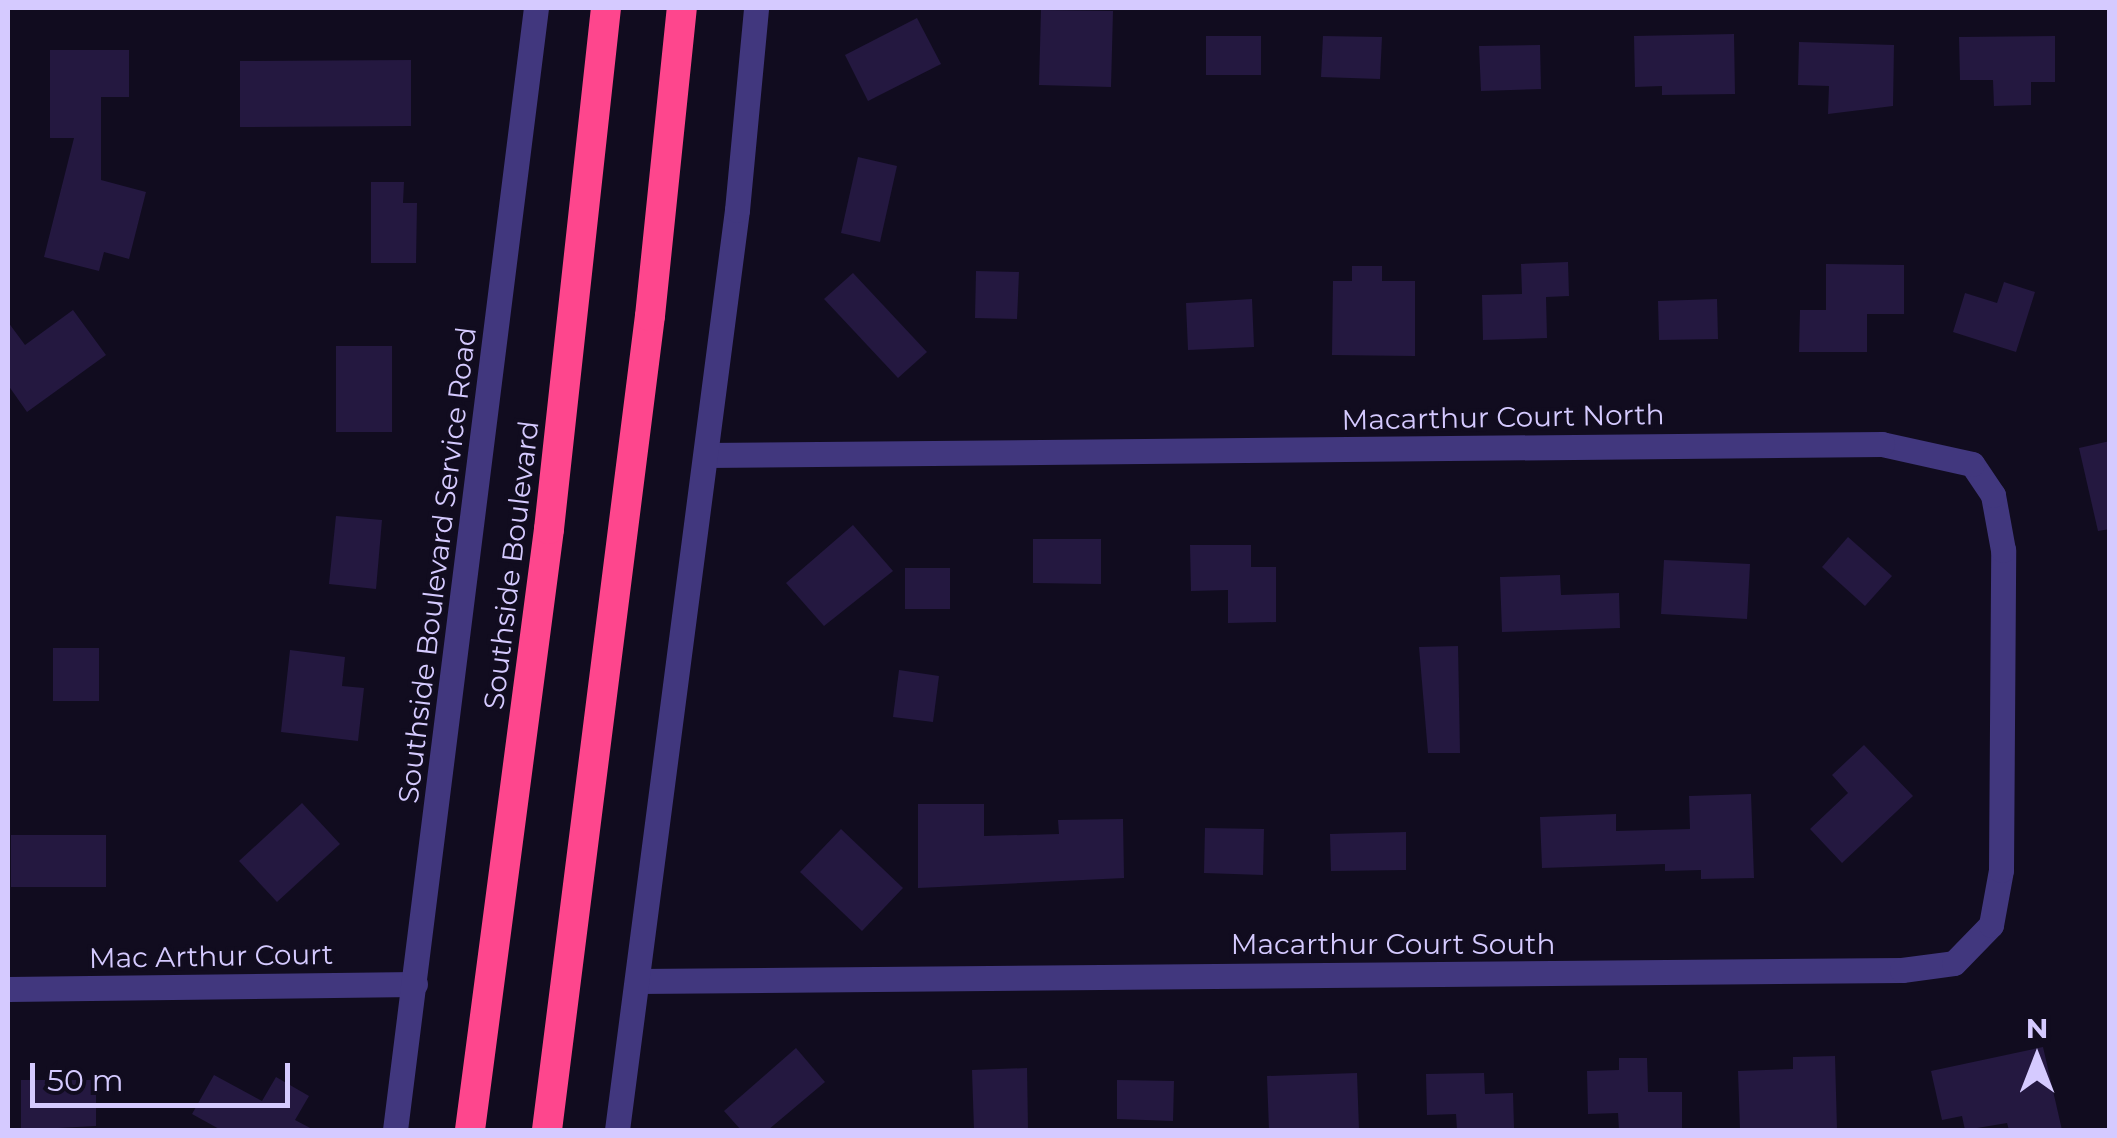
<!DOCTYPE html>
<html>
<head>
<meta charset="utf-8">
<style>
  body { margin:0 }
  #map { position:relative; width:2117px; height:1138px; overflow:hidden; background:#110c1f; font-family:Montserrat,sans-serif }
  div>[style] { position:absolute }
  .building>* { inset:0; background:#241840 }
  .street>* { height:25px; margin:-12.5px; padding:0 12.5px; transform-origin:12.5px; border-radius:12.5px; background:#41377e }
  .highway>* { height:30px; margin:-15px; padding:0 15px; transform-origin:15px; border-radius:15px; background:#fe468d }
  span { translate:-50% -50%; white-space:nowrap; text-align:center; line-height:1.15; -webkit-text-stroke:8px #110c1f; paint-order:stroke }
  .street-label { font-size:28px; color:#d5caff }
  .frame { position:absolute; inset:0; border:10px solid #d5caff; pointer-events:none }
  .north { position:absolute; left:1987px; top:1008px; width:100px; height:100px; -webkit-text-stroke:8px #110c1f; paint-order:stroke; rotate:0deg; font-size:28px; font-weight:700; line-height:40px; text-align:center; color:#d5caff }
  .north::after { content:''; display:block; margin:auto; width:35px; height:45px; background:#d5caff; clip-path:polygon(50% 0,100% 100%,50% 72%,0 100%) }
  .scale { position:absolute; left:30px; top:1063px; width:260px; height:45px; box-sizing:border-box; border:5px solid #d5caff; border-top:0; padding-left:12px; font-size:30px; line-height:35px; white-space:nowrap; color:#d5caff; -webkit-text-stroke:8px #110c1f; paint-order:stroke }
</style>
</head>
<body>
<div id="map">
  <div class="building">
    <i style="clip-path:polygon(1041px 10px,1113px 11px,1111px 87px,1039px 85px)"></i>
    <i style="clip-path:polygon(917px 18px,941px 64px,868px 101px,845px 55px)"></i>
    <i style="clip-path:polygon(1734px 34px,1735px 94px,1662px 95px,1662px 86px,1635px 87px,1634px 36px)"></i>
    <i style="clip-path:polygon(1206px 36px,1261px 36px,1261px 75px,1206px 75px)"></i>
    <i style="clip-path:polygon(1323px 36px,1382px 37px,1380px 79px,1321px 77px)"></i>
    <i style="clip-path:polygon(2055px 36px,2055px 82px,2031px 82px,2031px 105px,1994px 106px,1993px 80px,1960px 80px,1959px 37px)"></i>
    <i style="clip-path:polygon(1799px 42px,1894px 45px,1893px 106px,1828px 114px,1829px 86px,1798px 85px)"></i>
    <i style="clip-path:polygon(1540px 45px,1541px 89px,1481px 91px,1479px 46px)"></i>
    <i style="clip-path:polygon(50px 50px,129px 50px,129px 97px,101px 97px,101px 180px,146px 192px,129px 259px,104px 252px,99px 271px,44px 257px,74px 138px,50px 138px)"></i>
    <i style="clip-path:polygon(411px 60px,411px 126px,240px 127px,240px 61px)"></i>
    <i style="clip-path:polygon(858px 157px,897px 166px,880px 242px,841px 233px)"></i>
    <i style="clip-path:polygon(371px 182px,404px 182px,403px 203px,417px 203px,416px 263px,371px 263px)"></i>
    <i style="clip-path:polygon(1568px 262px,1569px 296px,1546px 297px,1547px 338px,1483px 340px,1482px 295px,1522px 294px,1521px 264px)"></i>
    <i style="clip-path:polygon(1826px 264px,1904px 265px,1904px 314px,1867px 314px,1867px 352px,1799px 352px,1800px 310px,1826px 310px)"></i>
    <i style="clip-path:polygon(1352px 266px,1382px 266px,1382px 281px,1415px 281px,1415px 356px,1332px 355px,1333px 281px,1352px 281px)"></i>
    <i style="clip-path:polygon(976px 271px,1019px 272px,1017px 319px,975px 318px)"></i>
    <i style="clip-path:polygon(853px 273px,927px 352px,898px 378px,824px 299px)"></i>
    <i style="clip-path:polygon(2004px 282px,2035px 292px,2016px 352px,1953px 332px,1965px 293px,1997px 303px)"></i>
    <i style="clip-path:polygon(1252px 299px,1254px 347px,1188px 350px,1186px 303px)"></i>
    <i style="clip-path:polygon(1717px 299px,1718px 339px,1659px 340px,1658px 301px)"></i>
    <i style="clip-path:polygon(73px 310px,106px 355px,27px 412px,8px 385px,8px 322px,25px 345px)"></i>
    <i style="clip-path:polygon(336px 346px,392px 346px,392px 432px,336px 432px)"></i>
    <i style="clip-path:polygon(2110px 441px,2110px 529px,2098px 531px,2079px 448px)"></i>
    <i style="clip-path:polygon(336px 516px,382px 520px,376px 589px,329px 584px)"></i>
    <i style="clip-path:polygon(853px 525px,893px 571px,824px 626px,786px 583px)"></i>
    <i style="clip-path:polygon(1848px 537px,1892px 576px,1865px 606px,1822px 567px)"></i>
    <i style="clip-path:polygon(1033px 539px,1101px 539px,1101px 584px,1033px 583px)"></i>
    <i style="clip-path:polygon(1190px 545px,1251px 545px,1251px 567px,1276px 567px,1276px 622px,1228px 623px,1228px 590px,1191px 591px)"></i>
    <i style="clip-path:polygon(1664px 560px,1750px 564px,1747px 619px,1661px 614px)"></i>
    <i style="clip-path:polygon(905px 568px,950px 568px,950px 609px,905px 609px)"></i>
    <i style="clip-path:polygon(1560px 575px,1561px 595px,1619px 593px,1620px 628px,1502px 632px,1500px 577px)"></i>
    <i style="clip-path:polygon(1458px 646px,1460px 753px,1428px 753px,1419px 647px)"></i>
    <i style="clip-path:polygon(53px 648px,99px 648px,99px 701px,53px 701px)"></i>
    <i style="clip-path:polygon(290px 650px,345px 657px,342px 686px,364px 688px,358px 741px,281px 732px)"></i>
    <i style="clip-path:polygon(899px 670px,939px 676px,933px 722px,893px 717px)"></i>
    <i style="clip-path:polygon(1864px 745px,1913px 796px,1842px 863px,1810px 829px,1848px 793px,1832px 775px)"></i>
    <i style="clip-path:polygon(1751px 794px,1754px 878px,1701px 879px,1701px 870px,1665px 871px,1665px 864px,1542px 868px,1540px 817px,1616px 814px,1616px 831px,1690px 829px,1689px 796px)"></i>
    <i style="clip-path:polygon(302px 803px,340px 844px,277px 902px,239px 861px)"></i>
    <i style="clip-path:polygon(918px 804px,984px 804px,984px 836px,1059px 834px,1058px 820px,1123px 819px,1124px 878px,918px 888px)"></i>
    <i style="clip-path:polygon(1205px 828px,1264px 829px,1263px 875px,1204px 873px)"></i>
    <i style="clip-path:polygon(841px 829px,903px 888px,862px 931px,800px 872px)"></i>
    <i style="clip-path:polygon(1406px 832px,1406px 870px,1331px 871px,1330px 834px)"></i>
    <i style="clip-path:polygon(11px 835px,106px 835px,106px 887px,11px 887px)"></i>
    <i style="clip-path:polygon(2043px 1047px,2062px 1130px,2009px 1130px,2007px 1123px,1965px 1130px,1962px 1116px,1942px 1120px,1931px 1071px)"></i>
    <i style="clip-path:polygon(796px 1048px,825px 1082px,768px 1130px,741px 1130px,724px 1111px)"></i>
    <i style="clip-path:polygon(1835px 1056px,1837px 1130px,1740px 1130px,1738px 1071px,1793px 1069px,1793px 1057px)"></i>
    <i style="clip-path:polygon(1619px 1058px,1647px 1058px,1648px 1092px,1682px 1092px,1682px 1130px,1619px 1130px,1618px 1113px,1588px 1114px,1587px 1071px,1619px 1070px)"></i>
    <i style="clip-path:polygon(1027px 1068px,1028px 1130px,974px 1130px,972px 1070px)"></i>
    <i style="clip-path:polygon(1357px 1073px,1359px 1130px,1269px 1130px,1267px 1076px)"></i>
    <i style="clip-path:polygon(1484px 1073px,1485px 1094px,1513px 1093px,1514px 1128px,1457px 1130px,1456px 1114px,1427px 1115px,1426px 1074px)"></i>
    <i style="clip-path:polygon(214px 1075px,262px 1101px,276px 1077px,309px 1096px,295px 1120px,314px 1130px,221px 1130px,192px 1114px)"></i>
    <i style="clip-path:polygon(21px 1080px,96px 1080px,96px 1126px,21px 1130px)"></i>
    <i style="clip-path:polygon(1117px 1080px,1174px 1081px,1173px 1121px,1117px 1119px)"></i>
  </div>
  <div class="street">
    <i style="left:637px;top:981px;width:1265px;rotate:-0.5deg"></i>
    <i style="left:1902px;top:970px;width:52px;rotate:-7.7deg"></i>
    <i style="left:1954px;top:963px;width:53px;rotate:-45.8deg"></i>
    <i style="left:1991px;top:925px;width:56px;rotate:-79.7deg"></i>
    <i style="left:2001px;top:870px;width:320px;rotate:-89.6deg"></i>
    <i style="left:2003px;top:550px;width:56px;rotate:-100.3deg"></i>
    <i style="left:1993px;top:495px;width:37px;rotate:-124deg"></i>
    <i style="left:1972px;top:464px;width:92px;rotate:-167.5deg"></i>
    <i style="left:1882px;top:444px;width:1176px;rotate:179.46deg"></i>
    <i style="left:8px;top:989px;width:407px;rotate:-0.7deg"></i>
    <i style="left:395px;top:1130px;width:1131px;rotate:-82.84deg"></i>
    <i style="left:617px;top:1130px;width:928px;rotate:-82.57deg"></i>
    <i style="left:737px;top:210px;width:203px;rotate:-84.6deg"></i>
  </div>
  <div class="highway">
    <i style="left:470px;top:1130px;width:606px;rotate:-82.51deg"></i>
    <i style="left:549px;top:529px;width:524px;rotate:-83.76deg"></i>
    <i style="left:547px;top:1130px;width:820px;rotate:-82.79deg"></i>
    <i style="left:650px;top:316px;width:310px;rotate:-84.1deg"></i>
  </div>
  <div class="street-label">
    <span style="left:1503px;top:417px;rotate:-1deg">Macarthur Court North</span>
    <span style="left:437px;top:565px;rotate:-83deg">Southside Boulevard Service Road</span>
    <span style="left:511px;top:565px;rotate:-83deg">Southside Boulevard</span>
    <span style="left:1393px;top:944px">Macarthur Court South</span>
    <span style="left:211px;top:956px;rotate:-1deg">Mac Arthur Court</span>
  </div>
  <div class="frame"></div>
  <div class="north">N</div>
  <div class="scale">50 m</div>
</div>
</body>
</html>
